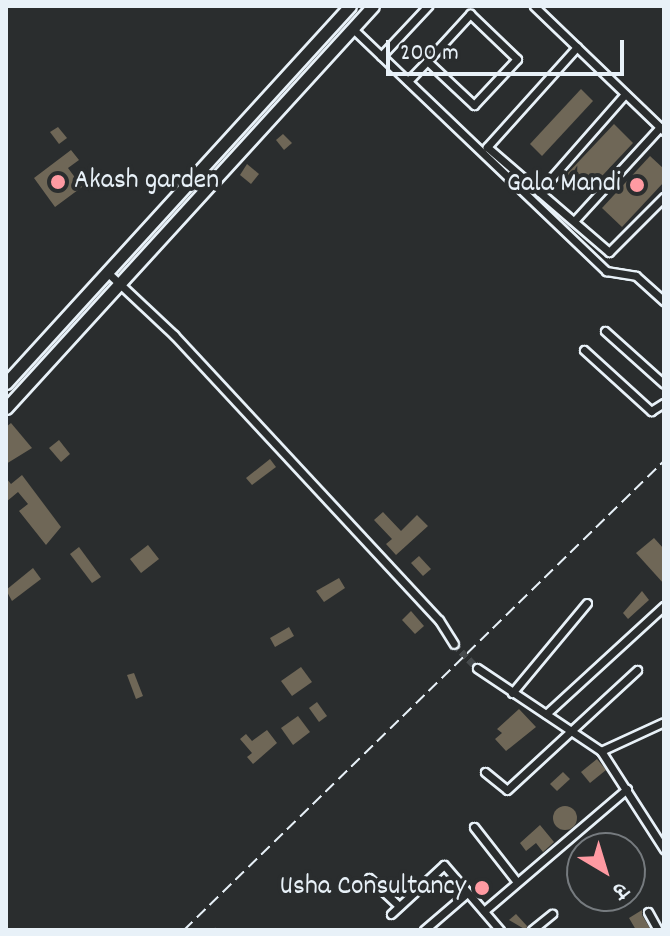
<!DOCTYPE html>
<html>
<head>
<meta charset="utf-8">
<style>
  body { margin:0 }
  #map { position:relative; width:670px; height:936px; overflow:hidden; background:#2a2d2e; font-family:Dekko,"Playpen Sans Deva",sans-serif }
  div>[style] { position:absolute }
  .building>* { inset:0; background:#6f6757 }
  .round { border-radius:50% }
  .minor-tunnel>* { height:7px; margin-top:-3.5px; transform-origin:0; background:repeating-linear-gradient(90deg,#464a4c 0 7px,transparent 0 10.5px) }
  .roads { filter:drop-shadow(2px 0 #e8f1f8) drop-shadow(-2px 0 #e8f1f8) drop-shadow(0 2px #e8f1f8) drop-shadow(0 -2px #e8f1f8) }
  .minor>* { height:7px; margin:-3.5px; padding:0 3.5px; transform-origin:3.5px; border-radius:3.5px; background:#2a2d2e }
  .primary>* { height:11px; margin:-5.5px; padding:0 5.5px; transform-origin:5.5px; border-radius:5.5px; background:#2a2d2e }
  .rail>* { height:2px; margin-top:-1px; transform-origin:0; background:repeating-linear-gradient(90deg,#e8f1f8 0 12px,transparent 0 18px) }
  .dots>* { width:22px; height:22px; translate:-50% -50%; box-sizing:border-box; border:4px solid #2a2d2e; border-radius:50% }
  span { translate:-50% -50%; white-space:nowrap; text-align:center; line-height:1.15; -webkit-text-stroke:8px #2a2d2e; paint-order:stroke }
  .poi-label { font-size:28px; color:#e8f1f8 }
  .left { translate:0 -50%; text-align:left }
  .right { translate:-100% -50%; text-align:right }
  .frame { position:absolute; inset:0; border:8px solid #e8f1f8; pointer-events:none }
  .north { position:absolute; left:566px; top:832px; width:80px; height:80px; box-sizing:border-box; background:#2a2d2e; border:2px solid #767b7f; border-radius:50%; rotate:142deg; font-size:22px; font-weight:700; line-height:32px; text-align:center; color:#e8f1f8 }
  .north::after { content:''; display:block; margin:auto; width:28px; height:36px; background:#ff9aa2; clip-path:polygon(50% 0,100% 100%,50% 72%,0 100%) }
  .scale { position:absolute; left:386px; top:40px; width:238px; height:36px; box-sizing:border-box; border:4px solid #e8f1f8; border-top:0; padding-left:10px; font-size:24px; line-height:28px; white-space:nowrap; color:#e8f1f8; -webkit-text-stroke:6px #2a2d2e; paint-order:stroke }
</style>
</head>
<body>
<div id="map">
  <div class="building">
    <i style="clip-path:polygon(581px 89px,593px 101px,542px 156px,530px 144px)"></i>
    <i style="clip-path:polygon(614px 124px,633px 143px,586px 193px,566px 175px)"></i>
    <i style="clip-path:polygon(58px 127px,67px 138px,59px 144px,50px 132px)"></i>
    <i style="clip-path:polygon(283px 134px,292px 143px,284px 150px,276px 140px)"></i>
    <i style="clip-path:polygon(71px 150px,79px 160px,68px 168px,82px 187px,55px 207px,34px 178px)"></i>
    <i style="clip-path:polygon(650px 156px,664px 169px,664px 182px,622px 227px,602px 208px)"></i>
    <i style="clip-path:polygon(247px 164px,259px 174px,251px 184px,240px 175px)"></i>
    <i style="clip-path:polygon(11px 423px,32px 448px,6px 464px,6px 427px)"></i>
    <i style="clip-path:polygon(59px 440px,70px 454px,61px 462px,49px 448px)"></i>
    <i style="clip-path:polygon(270px 459px,276px 467px,252px 485px,246px 478px)"></i>
    <i style="clip-path:polygon(22px 475px,61px 527px,46px 545px,19px 511px,28px 504px,18px 492px,6px 502px,6px 478px,11px 484px)"></i>
    <i style="clip-path:polygon(383px 512px,401px 531px,417px 515px,428px 526px,396px 555px,386px 544px,392px 539px,374px 520px)"></i>
    <i style="clip-path:polygon(654px 538px,664px 549px,664px 584px,636px 553px)"></i>
    <i style="clip-path:polygon(148px 545px,159px 559px,141px 573px,130px 559px)"></i>
    <i style="clip-path:polygon(79px 547px,101px 577px,92px 583px,70px 554px)"></i>
    <i style="clip-path:polygon(419px 556px,431px 569px,423px 576px,411px 563px)"></i>
    <i style="clip-path:polygon(33px 568px,41px 579px,12px 601px,6px 590px)"></i>
    <i style="clip-path:polygon(339px 578px,345px 588px,324px 602px,316px 591px)"></i>
    <i style="clip-path:polygon(642px 591px,649px 600px,628px 619px,623px 613px)"></i>
    <i style="clip-path:polygon(411px 611px,424px 626px,415px 634px,402px 620px)"></i>
    <i style="clip-path:polygon(289px 627px,294px 636px,275px 647px,270px 638px)"></i>
    <i style="clip-path:polygon(301px 667px,312px 682px,292px 696px,281px 681px)"></i>
    <i style="clip-path:polygon(134px 673px,143px 696px,136px 699px,127px 675px)"></i>
    <i style="clip-path:polygon(317px 702px,327px 716px,319px 722px,309px 708px)"></i>
    <i style="clip-path:polygon(519px 709px,536px 727px,506px 751px,495px 739px,502px 733px,497px 729px)"></i>
    <i style="clip-path:polygon(298px 716px,310px 732px,293px 745px,281px 728px)"></i>
    <i style="clip-path:polygon(267px 730px,277px 743px,253px 764px,247px 757px,252px 753px,240px 739px,246px 734px,252px 741px)"></i>
    <i style="clip-path:polygon(597px 759px,606px 770px,590px 783px,581px 772px)"></i>
    <i style="clip-path:polygon(563px 772px,570px 779px,557px 791px,550px 784px)"></i>
    <i class="round" style="left:553px;top:806px;width:24px;height:24px"></i>
    <i style="clip-path:polygon(540px 825px,554px 842px,543px 852px,536px 843px,526px 851px,520px 843px)"></i>
    <i style="clip-path:polygon(642px 910px,642px 915px,651px 930px,636px 930px,629px 918px)"></i>
    <i style="clip-path:polygon(516px 914px,527px 926px,526px 930px,509px 920px)"></i>
  </div>
  <div class="minor-tunnel">
    <i style="left:454px;top:644px;width:33px;rotate:46deg"></i>
  </div>
  <div class="roads">
    <div class="minor">
      <i style="left:534px;top:6px;width:180px;rotate:43.9deg"></i>
      <i style="left:352px;top:28px;width:352px;rotate:43.7deg"></i>
      <i style="left:606px;top:271px;width:30px;rotate:9deg"></i>
      <i style="left:636px;top:276px;width:38px;rotate:42deg"></i>
      <i style="left:577px;top:47px;width:135px;rotate:132deg"></i>
      <i style="left:487px;top:147px;width:161px;rotate:40.7deg"></i>
      <i style="left:609px;top:252px;width:78px;rotate:-45deg"></i>
      <i style="left:381px;top:56px;width:69px;rotate:-46.8deg"></i>
      <i style="left:408px;top:81px;width:28px;rotate:-46deg"></i>
      <i style="left:427px;top:61px;width:64px;rotate:-47.5deg"></i>
      <i style="left:470px;top:14px;width:65px;rotate:43.8deg"></i>
      <i style="left:517px;top:59px;width:63px;rotate:133.1deg"></i>
      <i style="left:474px;top:105px;width:64px;rotate:-136.9deg"></i>
      <i style="left:539px;top:192px;width:130px;rotate:-48.7deg"></i>
      <i style="left:574px;top:221px;width:127px;rotate:-47.5deg"></i>
      <i style="left:107px;top:272px;width:92px;rotate:43.2deg"></i>
      <i style="left:174px;top:335px;width:389px;rotate:47.1deg"></i>
      <i style="left:439px;top:620px;width:28px;rotate:58deg"></i>
      <i style="left:605px;top:331px;width:79px;rotate:41.9deg"></i>
      <i style="left:584px;top:350px;width:91px;rotate:42.3deg"></i>
      <i style="left:651px;top:411px;width:15px;rotate:-32deg"></i>
      <i style="left:477px;top:668px;width:149px;rotate:33.8deg"></i>
      <i style="left:601px;top:751px;width:117px;rotate:57.3deg"></i>
      <i style="left:512px;top:693px;width:117px;rotate:-50.2deg"></i>
      <i style="left:546px;top:714px;width:160px;rotate:-42.5deg"></i>
      <i style="left:601px;top:751px;width:69px;rotate:-24.7deg"></i>
      <i style="left:485px;top:772px;width:28px;rotate:39deg"></i>
      <i style="left:507px;top:790px;width:177px;rotate:-42.7deg"></i>
      <i style="left:474px;top:827px;width:70px;rotate:52deg"></i>
      <i style="left:369px;top:878px;width:41px;rotate:43deg"></i>
      <i style="left:484px;top:911px;width:188px;rotate:-40.5deg"></i>
      <i style="left:648px;top:912px;width:21px;rotate:61deg"></i>
      <i style="left:391px;top:914px;width:72px;rotate:-42.8deg"></i>
      <i style="left:444px;top:865px;width:86px;rotate:49.3deg"></i>
      <i style="left:424px;top:930px;width:57px;rotate:-40.7deg"></i>
      <i style="left:532px;top:930px;width:26px;rotate:-39deg"></i>
    </div>
    <div class="primary">
      <i style="left:6px;top:383px;width:510px;rotate:-47.62deg"></i>
      <i style="left:6px;top:408px;width:544px;rotate:-47.61deg"></i>
    </div>
  </div>
  <div class="rail">
    <i style="left:184px;top:930px;width:671px;rotate:-44.34deg"></i>
    <i style="left:215px;top:930px;width:2px;rotate:-63deg"></i>
  </div>
  <div class="dots">
    <i style="left:58px;top:182px;background:#ff9aa2"></i>
    <i style="left:637px;top:185px;background:#ff9aa2"></i>
    <i style="left:482px;top:888px;background:#ff9aa2"></i>
  </div>
  <div class="poi-label">
    <span class="left" style="left:74px;top:182px">Akash garden</span>
    <span class="right" style="left:621px;top:185px">Gala Mandi</span>
    <span class="right" style="left:466px;top:888px">Usha Consultancy</span>
  </div>
  <div class="frame"></div>
  <div class="north">उ</div>
  <div class="scale">200 m</div>
</div>
</body>
</html>
